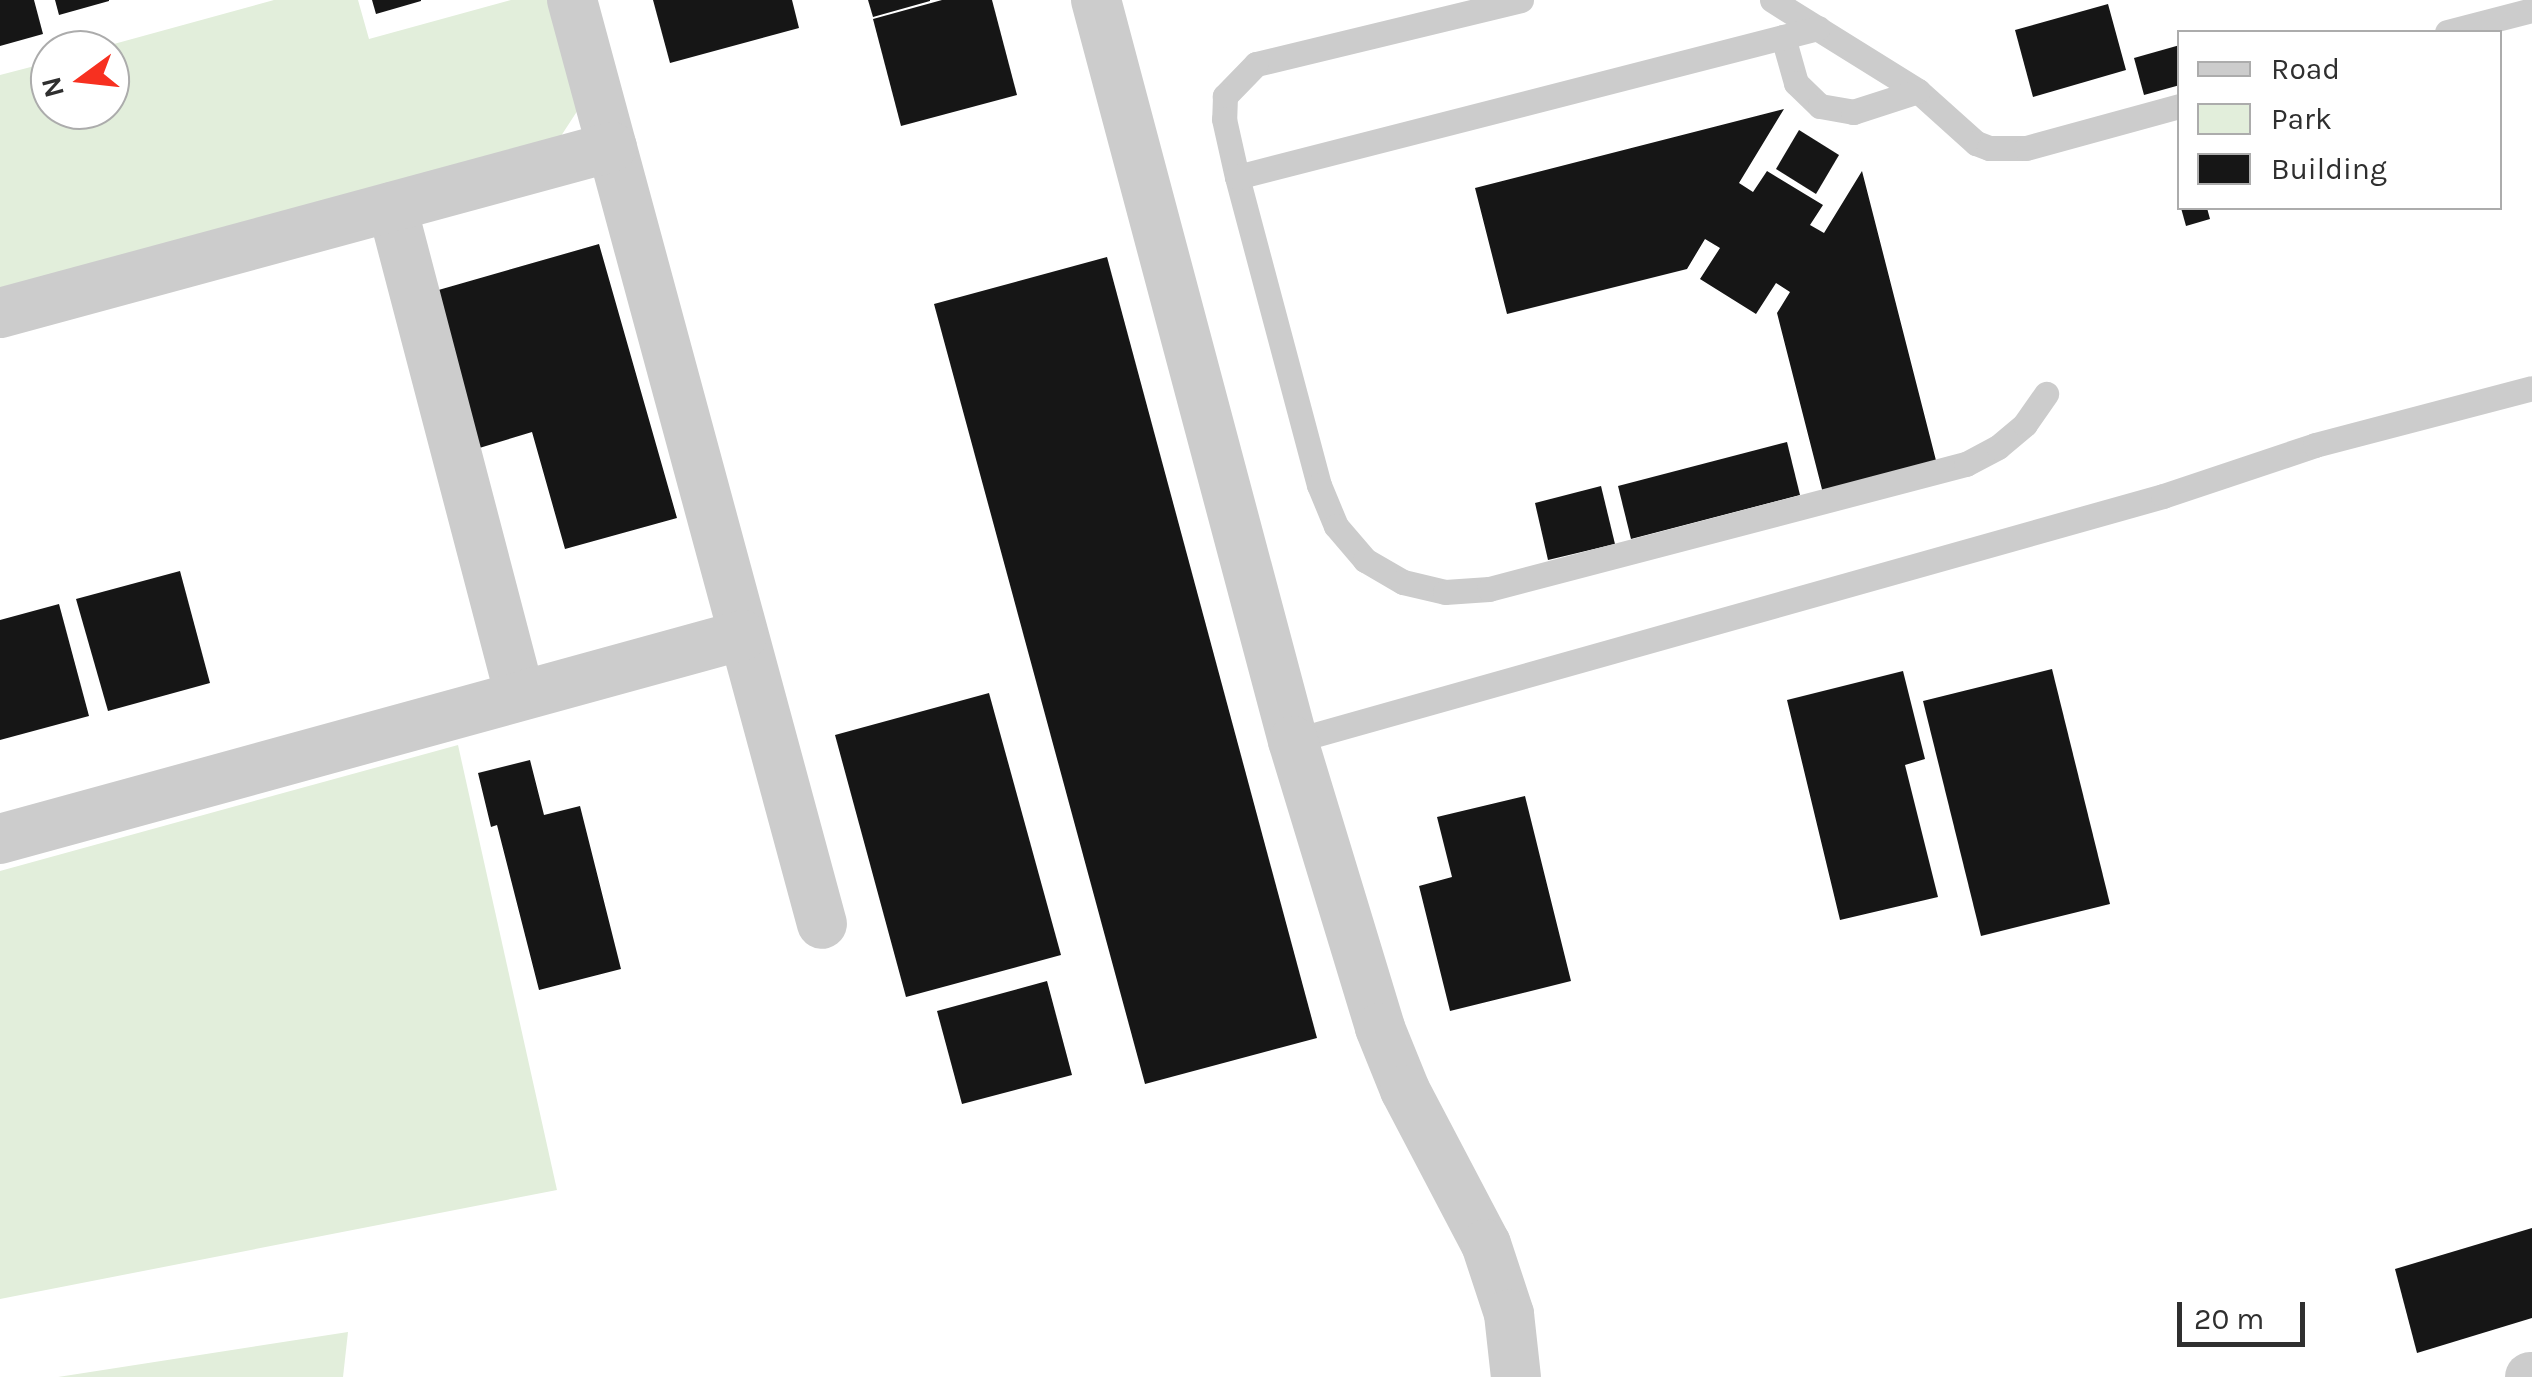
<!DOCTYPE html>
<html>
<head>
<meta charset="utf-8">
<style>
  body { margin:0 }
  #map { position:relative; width:2532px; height:1377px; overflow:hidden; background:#fff; font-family:Karla,sans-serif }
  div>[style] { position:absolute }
  .green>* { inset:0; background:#e2eedb }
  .building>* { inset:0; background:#161616 }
  .lane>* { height:25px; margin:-12.5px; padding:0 12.5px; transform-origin:12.5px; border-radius:12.5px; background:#ccc }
  .street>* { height:50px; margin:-25px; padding:0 25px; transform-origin:25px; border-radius:25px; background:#ccc }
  span { translate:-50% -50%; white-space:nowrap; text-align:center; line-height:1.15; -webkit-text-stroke:10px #fff; paint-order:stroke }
  .legend { position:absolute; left:2177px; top:30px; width:325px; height:180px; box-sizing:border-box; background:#fff; border:2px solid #acacac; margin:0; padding:12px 18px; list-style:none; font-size:30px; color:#2f2f2f }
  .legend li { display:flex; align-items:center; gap:20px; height:50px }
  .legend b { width:50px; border:2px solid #acacac }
  .north { position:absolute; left:30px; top:30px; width:100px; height:100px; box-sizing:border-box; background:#fff; border:2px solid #acacac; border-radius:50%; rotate:255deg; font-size:28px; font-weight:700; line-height:40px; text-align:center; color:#2f2f2f }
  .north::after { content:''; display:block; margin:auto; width:35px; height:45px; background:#f73020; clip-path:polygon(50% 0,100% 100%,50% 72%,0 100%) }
  .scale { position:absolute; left:2177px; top:1302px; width:128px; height:45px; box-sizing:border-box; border:5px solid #2f2f2f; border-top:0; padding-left:12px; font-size:30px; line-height:35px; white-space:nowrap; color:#2f2f2f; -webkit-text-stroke:8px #fff; paint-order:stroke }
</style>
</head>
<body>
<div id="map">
  <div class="green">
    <i style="clip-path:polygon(274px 0,358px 0,369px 39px,511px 0,560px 0,587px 96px,561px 136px,0 291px,0 75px,50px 62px,50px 110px,110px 110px,110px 50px,92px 50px)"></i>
    <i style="clip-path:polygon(458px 745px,557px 1190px,0 1299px,0 871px)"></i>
    <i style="clip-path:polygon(348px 1332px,343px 1377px,58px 1377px)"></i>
  </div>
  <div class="building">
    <i style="clip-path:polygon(0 0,34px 0,43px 34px,0 46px)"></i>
    <i style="clip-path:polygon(55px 0,109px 0,109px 1px,59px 15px)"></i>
    <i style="clip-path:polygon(372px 0,421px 0,421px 1px,376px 14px)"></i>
    <i style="clip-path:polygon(653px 0,792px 0,799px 28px,670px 63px)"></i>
    <i style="clip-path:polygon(868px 0,930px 0,930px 1px,873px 17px)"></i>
    <i style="clip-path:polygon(942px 0,992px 0,1017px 95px,901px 126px,873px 19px)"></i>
    <i style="clip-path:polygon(2108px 4px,2126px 70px,2033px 97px,2015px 30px)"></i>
    <i style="clip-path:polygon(2180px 45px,2180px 85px,2144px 95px,2134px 58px)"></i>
    <i style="clip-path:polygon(1784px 109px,1739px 183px,1753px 192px,1767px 171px,1823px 205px,1810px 225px,1824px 233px,1862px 171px,1940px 476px,1826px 505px,1777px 313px,1790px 292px,1776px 283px,1756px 314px,1700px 279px,1720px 248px,1705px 239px,1687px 269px,1507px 314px,1475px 188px)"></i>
    <i style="clip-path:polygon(1799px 130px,1839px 155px,1816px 194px,1776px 169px)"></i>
    <i style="clip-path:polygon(2181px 208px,2207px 208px,2210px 219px,2186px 226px)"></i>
    <i style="clip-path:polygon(599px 244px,677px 518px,565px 549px,532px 432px,476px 449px,435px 291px)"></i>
    <i style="clip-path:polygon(1107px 257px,1317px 1038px,1145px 1084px,934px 304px)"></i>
    <i style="clip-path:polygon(1787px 442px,1800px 495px,1631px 539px,1618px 486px)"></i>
    <i style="clip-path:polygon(1601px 486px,1615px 544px,1548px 560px,1535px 503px)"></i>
    <i style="clip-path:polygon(180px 571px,210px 683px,108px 711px,76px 599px)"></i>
    <i style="clip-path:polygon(59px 604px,89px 716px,0 740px,0 620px)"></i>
    <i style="clip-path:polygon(2052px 669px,2110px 904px,1981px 936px,1923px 701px)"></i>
    <i style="clip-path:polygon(1903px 671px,1925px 759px,1905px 765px,1938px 897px,1840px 920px,1787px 700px)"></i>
    <i style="clip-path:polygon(989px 693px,1061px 955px,906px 997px,835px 735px)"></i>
    <i style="clip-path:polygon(530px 760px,544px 815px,580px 806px,621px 969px,539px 990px,497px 825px,491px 827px,478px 773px)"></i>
    <i style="clip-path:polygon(1525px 796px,1571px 981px,1450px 1011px,1419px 886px,1452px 877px,1437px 817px)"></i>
    <i style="clip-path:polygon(1047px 981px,1072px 1075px,962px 1104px,937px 1011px)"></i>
    <i style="clip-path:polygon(2532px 1228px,2532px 1318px,2417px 1353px,2395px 1269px)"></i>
  </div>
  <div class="lane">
    <i style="left:1521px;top:0;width:273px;rotate:166.4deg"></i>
    <i style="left:1256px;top:64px;width:45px;rotate:134.1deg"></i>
    <i style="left:1225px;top:96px;width:23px;rotate:92deg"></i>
    <i style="left:1224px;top:119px;width:59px;rotate:77.4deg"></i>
    <i style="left:1237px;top:177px;width:319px;rotate:75.1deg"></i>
    <i style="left:1319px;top:485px;width:44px;rotate:67.5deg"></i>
    <i style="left:1336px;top:526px;width:45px;rotate:49.5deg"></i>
    <i style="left:1365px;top:560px;width:44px;rotate:30.1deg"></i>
    <i style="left:1403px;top:582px;width:43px;rotate:13.4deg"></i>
    <i style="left:1445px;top:592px;width:44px;rotate:-3.9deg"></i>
    <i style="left:1489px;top:589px;width:493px;rotate:-14.7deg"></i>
    <i style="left:1966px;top:464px;width:36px;rotate:-28deg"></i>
    <i style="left:1998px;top:447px;width:35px;rotate:-40deg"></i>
    <i style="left:2025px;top:424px;width:37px;rotate:-55deg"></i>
    <i style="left:1772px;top:0;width:172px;rotate:31.9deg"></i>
    <i style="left:1918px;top:91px;width:78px;rotate:41.9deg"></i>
    <i style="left:1976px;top:143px;width:14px;rotate:21deg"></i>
    <i style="left:1989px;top:148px;width:37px"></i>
    <i style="left:2026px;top:148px;width:160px;rotate:-15.3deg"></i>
    <i style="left:2447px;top:32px;width:88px;rotate:-14.5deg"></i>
    <i style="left:1783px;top:37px;width:48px;rotate:74.2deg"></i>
    <i style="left:1796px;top:83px;width:33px;rotate:44deg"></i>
    <i style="left:1820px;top:106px;width:34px;rotate:10deg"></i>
    <i style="left:1853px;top:112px;width:68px;rotate:-17.9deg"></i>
    <i style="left:1237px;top:177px;width:600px;rotate:-14.38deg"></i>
    <i style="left:1293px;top:741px;width:904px;rotate:-15.73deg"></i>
    <i style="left:2163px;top:496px;width:160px;rotate:-18.5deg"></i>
    <i style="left:2315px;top:445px;width:224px;rotate:-14.7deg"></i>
  </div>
  <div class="street">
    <i style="left:572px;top:0;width:957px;rotate:74.86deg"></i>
    <i style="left:1096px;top:0;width:767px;rotate:75.11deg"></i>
    <i style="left:1293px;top:741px;width:300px;rotate:73.1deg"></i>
    <i style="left:1380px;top:1028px;width:67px;rotate:68deg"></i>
    <i style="left:1405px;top:1090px;width:174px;rotate:62.3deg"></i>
    <i style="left:1486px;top:1244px;width:74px;rotate:71.8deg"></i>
    <i style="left:1509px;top:1314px;width:63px;rotate:83.7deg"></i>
    <i style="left:392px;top:207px;width:505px;rotate:75.33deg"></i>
    <i style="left:0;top:313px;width:634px;rotate:-15.18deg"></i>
    <i style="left:0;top:839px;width:770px;rotate:-15.35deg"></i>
    <i style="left:2530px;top:1377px;width:2px"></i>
  </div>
  <ul class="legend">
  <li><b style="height:12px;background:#ccc"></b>Road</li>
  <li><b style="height:28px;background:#e2eedb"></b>Park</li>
  <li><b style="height:28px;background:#161616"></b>Building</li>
  </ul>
  <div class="north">N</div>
  <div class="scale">20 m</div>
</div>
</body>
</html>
